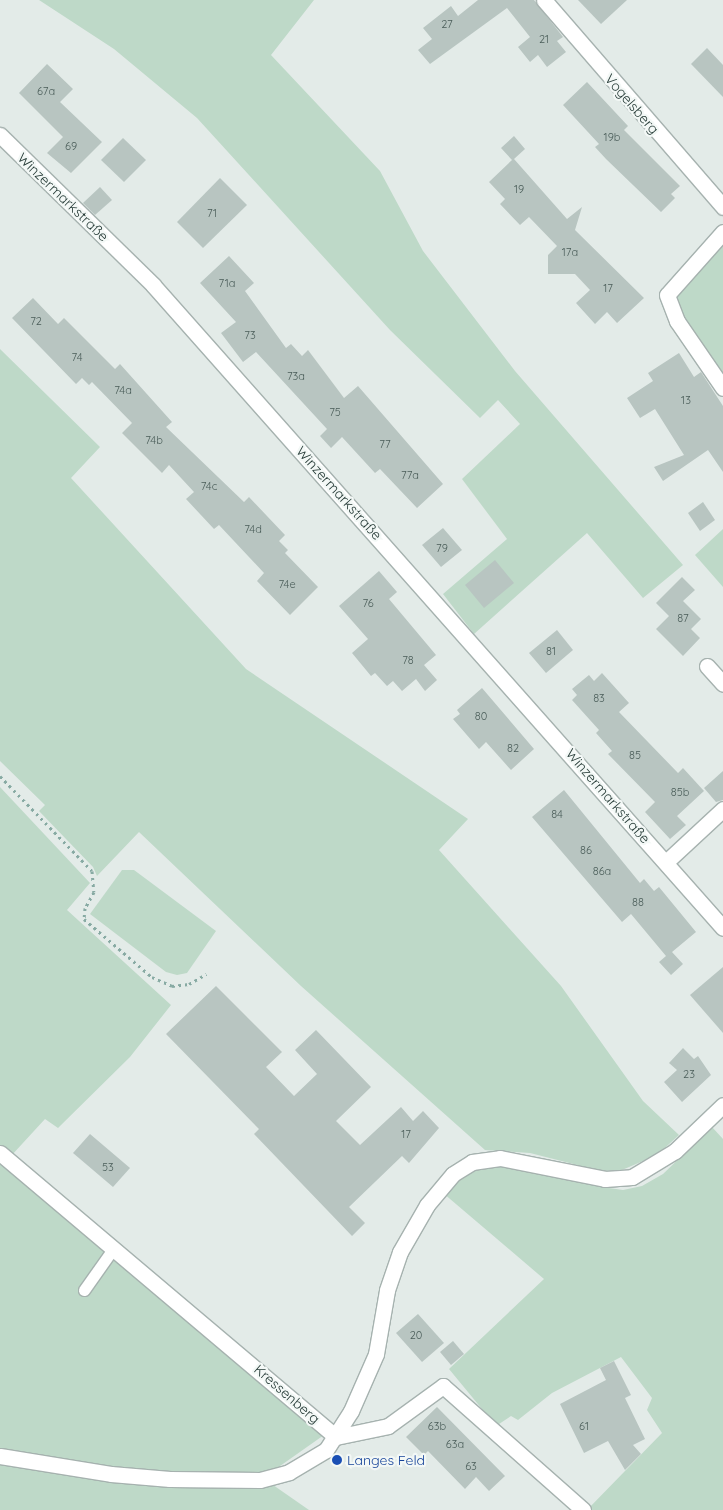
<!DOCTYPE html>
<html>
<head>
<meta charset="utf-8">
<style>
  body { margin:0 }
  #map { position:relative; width:723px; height:1510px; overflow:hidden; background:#e3ebe8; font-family:Quicksand,sans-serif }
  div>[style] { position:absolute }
  .green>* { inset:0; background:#bed9c8 }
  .building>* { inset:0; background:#b8c5c1 }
  .path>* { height:3px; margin-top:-1.5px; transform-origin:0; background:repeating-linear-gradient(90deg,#87aaa3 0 2.5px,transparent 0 6.5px) }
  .roads { filter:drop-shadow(1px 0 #a6b2af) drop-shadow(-1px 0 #a6b2af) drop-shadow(0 1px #a6b2af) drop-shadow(0 -1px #a6b2af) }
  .service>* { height:11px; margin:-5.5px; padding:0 5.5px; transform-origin:5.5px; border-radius:5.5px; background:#fff }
  .minor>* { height:15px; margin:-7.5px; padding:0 7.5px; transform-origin:7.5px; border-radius:7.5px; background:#fff }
  .dots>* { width:14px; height:14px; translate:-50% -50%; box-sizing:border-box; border:2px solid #f3f8f6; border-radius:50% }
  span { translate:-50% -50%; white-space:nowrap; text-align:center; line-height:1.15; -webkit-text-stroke:4.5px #f3f8f6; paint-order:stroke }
  .number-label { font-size:11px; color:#4a5d59 }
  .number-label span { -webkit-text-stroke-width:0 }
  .street-label { font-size:14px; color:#253a36 }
  .transit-label { font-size:14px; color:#164399 }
  .left { translate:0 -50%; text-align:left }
</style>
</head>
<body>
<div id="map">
  <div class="green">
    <i style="clip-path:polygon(39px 0,314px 0,271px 55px,380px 171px,423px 251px,515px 371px,683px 565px,643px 598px,587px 533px,474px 634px,443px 594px,507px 539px,462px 479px,520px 424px,498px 400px,480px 418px,390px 330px,197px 118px,114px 49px)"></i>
    <i style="clip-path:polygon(723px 241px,723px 374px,722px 375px,678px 312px,676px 296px)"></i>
    <i style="clip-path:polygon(0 349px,100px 447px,71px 478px,246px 669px,468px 819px,439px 850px,561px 986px,643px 1101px,679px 1135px,657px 1155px,622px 1170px,601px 1171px,530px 1153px,485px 1150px,301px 986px,139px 832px,97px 876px,93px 867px,39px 811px,45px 805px,0 761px)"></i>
    <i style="clip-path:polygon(723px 529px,723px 587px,695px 555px)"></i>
    <i style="clip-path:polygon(0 787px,90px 883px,67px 910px,171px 1005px,130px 1057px,58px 1128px,45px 1119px,11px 1156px,0 1147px)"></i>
    <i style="clip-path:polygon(122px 870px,134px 870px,216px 931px,187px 973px,177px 975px,166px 972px,90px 914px)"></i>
    <i style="clip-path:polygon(712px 1127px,723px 1139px,723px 1510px,587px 1510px,662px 1433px,647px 1410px,652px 1398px,621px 1357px,552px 1393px,518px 1420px,511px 1416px,496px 1426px,449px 1369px,544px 1279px,443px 1193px,466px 1173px,487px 1167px,514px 1166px,602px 1187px,623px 1190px,642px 1186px,663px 1174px)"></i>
    <i style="clip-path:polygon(0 1160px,143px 1285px,251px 1367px,324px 1435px,263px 1478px,309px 1510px,0 1510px)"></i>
  </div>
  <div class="building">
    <i style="clip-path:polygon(478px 0,534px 0,563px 37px,557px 41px,566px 52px,547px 67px,538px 55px,530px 62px,518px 47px,530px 37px,507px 8px,430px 64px,418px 50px,432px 39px,423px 28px,451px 6px,458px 16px)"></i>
    <i style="clip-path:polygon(578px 0,627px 0,601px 24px)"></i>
    <i style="clip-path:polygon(707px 48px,723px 65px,723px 97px,691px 64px)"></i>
    <i style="clip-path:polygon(47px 64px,73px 89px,60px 102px,102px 142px,71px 173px,47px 153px,63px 137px,19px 93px)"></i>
    <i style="clip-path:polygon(587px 82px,628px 126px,624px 130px,680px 186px,671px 194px,675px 198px,661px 212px,606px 159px,595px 147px,599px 144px,563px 105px)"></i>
    <i style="clip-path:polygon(514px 136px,525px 149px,514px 159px,567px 219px,582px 207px,575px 230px,644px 298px,617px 323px,607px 312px,595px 324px,576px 303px,590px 290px,575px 274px,548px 274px,548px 255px,557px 246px,529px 217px,520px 225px,500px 204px,505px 199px,489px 182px,512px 160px,501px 148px)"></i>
    <i style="clip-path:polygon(123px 138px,146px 160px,124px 182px,101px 160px)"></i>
    <i style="clip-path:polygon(220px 178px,247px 205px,203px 248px,177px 222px)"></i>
    <i style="clip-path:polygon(100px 187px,112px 200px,95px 215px,83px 203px)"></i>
    <i style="clip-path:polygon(229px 256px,254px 283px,245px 291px,286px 348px,291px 344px,302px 356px,308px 350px,344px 398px,358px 386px,443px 484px,417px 508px,380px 469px,375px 473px,342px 437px,331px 448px,320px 436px,327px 429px,256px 352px,243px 362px,221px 333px,236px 322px,200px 283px)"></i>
    <i style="clip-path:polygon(33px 298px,58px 324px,64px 318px,115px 369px,120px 364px,172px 422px,166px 427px,244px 502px,249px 497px,285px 535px,279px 541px,288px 550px,285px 553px,318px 587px,290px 615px,257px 581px,264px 573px,219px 525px,214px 529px,186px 499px,194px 492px,169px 465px,162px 473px,122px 433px,132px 423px,92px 382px,89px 385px,82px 378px,76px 384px,12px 318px)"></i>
    <i style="clip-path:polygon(679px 353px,694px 377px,701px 372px,723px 406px,723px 472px,708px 450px,663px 481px,654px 467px,684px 455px,655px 409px,640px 418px,627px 398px,653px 381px,648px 373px)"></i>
    <i style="clip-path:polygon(703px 502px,715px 520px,700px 531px,688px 513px)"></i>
    <i style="clip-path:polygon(443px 528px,462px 550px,441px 567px,422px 545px)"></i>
    <i style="clip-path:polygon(495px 560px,514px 583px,484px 608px,465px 585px)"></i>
    <i style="clip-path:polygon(379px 571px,397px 592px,389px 599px,436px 655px,424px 665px,437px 680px,425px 691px,416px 679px,402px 691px,393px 681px,387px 686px,375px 673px,371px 676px,352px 653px,368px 639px,339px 606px)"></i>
    <i style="clip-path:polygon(682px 577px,695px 590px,683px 601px,701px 619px,691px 629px,700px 638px,683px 656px,656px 629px,669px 616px,656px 603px)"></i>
    <i style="clip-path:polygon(557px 630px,573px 650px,546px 673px,529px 653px)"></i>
    <i style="clip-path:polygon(602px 673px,629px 703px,619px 712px,678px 773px,683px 768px,704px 791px,677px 816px,686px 825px,670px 839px,645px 812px,655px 802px,608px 754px,612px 751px,596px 733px,599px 730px,572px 700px,577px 695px,572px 689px,589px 675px,594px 681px)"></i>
    <i style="clip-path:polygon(482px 688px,534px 749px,511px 770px,486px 742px,479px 749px,453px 719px,460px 714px,457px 710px)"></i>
    <i style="clip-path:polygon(723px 771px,723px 800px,716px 802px,704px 788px)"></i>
    <i style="clip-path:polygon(564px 790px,640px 883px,644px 879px,654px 891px,659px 887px,696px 932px,672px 952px,683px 964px,671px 975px,659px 962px,666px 956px,631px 914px,622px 922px,532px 817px)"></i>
    <i style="clip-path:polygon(723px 967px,723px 1033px,690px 995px)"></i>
    <i style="clip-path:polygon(216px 986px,282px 1052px,266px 1067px,294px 1096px,317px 1074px,295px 1050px,316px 1030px,371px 1087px,336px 1121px,360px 1145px,401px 1107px,413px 1121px,423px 1111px,439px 1128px,409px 1163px,402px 1156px,349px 1207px,365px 1223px,352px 1236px,254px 1134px,259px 1129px,166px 1034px)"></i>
    <i style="clip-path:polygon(683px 1048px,694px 1059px,698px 1056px,711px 1075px,682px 1102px,664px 1082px,677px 1070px,669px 1063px)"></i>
    <i style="clip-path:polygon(90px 1134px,130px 1168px,113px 1187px,73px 1153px)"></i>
    <i style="clip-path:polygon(418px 1314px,444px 1343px,422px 1362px,396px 1333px)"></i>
    <i style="clip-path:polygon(453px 1341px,464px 1354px,451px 1365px,440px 1352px)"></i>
    <i style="clip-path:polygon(614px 1361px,631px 1395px,625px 1398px,645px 1439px,633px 1445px,641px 1454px,625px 1470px,608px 1441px,584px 1453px,560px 1404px,606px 1380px,600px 1368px)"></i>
    <i style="clip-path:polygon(437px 1407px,505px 1476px,489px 1491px,476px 1477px,465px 1489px,428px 1451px,424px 1455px,406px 1437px)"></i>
  </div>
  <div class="path">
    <i style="left:0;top:776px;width:132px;rotate:45.9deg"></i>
    <i style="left:92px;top:871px;width:21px;rotate:85deg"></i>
    <i style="left:94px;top:892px;width:18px;rotate:119deg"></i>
    <i style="left:85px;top:908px;width:11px;rotate:95deg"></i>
    <i style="left:84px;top:919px;width:89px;rotate:40.5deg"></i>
    <i style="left:152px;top:977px;width:22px;rotate:24deg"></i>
    <i style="left:172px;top:986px;width:17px;rotate:-7deg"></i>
    <i style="left:189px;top:984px;width:20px;rotate:-30deg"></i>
  </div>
  <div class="roads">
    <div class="service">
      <i style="left:84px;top:1290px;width:50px;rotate:-54.7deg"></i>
    </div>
    <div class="minor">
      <i style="left:544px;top:0;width:274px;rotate:49.1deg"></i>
      <i style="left:0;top:135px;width:214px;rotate:44.4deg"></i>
      <i style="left:153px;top:285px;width:859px;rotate:48.44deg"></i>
      <i style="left:723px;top:232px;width:84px;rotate:131.6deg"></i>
      <i style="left:667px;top:295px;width:28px;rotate:69deg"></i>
      <i style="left:677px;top:321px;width:81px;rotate:55.5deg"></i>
      <i style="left:707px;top:666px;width:24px;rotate:48deg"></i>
      <i style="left:666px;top:862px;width:78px;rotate:-42.9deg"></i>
      <i style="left:0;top:1153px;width:440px;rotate:40.2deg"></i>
      <i style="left:336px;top:1437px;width:53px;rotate:-11.9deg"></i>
      <i style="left:388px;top:1426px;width:68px;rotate:-36deg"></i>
      <i style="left:443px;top:1386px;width:187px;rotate:41.5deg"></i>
      <i style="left:0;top:1456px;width:112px;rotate:9.2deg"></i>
      <i style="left:111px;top:1474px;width:59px;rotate:4.8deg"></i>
      <i style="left:170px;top:1479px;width:90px;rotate:0.6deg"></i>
      <i style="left:260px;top:1480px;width:30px;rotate:-15deg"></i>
      <i style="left:289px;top:1472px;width:43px;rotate:-30.7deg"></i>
      <i style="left:326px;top:1450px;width:46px;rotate:-57.3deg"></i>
      <i style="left:351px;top:1411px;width:62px;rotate:-66.3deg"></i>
      <i style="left:376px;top:1354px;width:65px;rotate:-80.2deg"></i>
      <i style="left:387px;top:1290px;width:40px;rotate:-71.1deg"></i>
      <i style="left:400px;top:1252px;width:54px;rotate:-60.1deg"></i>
      <i style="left:427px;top:1205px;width:40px;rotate:-50deg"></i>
      <i style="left:453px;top:1174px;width:22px;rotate:-32deg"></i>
      <i style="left:472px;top:1162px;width:28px;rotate:-8deg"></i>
      <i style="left:500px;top:1158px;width:107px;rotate:11.3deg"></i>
      <i style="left:605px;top:1179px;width:27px;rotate:-4deg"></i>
      <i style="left:632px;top:1177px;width:50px;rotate:-31.2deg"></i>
      <i style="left:675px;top:1151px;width:66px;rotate:-43.8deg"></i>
    </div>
  </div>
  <div class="dots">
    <i style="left:337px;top:1460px;background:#1a4fb4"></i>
  </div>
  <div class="number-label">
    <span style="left:447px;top:24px">27</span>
    <span style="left:544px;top:39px">21</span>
    <span style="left:46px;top:91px">67a</span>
    <span style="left:612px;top:137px">19b</span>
    <span style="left:71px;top:146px">69</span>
    <span style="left:519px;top:189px">19</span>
    <span style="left:212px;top:213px">71</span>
    <span style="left:570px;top:252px">17a</span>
    <span style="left:227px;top:283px">71a</span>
    <span style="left:608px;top:288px">17</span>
    <span style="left:36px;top:321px">72</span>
    <span style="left:250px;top:335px">73</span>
    <span style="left:77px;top:357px">74</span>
    <span style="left:296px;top:376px">73a</span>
    <span style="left:123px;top:390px">74a</span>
    <span style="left:686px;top:400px">13</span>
    <span style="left:335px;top:412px">75</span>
    <span style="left:154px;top:440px">74b</span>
    <span style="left:385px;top:444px">77</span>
    <span style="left:410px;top:475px">77a</span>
    <span style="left:209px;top:486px">74c</span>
    <span style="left:253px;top:529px">74d</span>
    <span style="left:442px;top:548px">79</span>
    <span style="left:287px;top:584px">74e</span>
    <span style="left:368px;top:603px">76</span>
    <span style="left:683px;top:618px">87</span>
    <span style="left:551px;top:651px">81</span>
    <span style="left:408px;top:660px">78</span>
    <span style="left:599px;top:698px">83</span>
    <span style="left:481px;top:716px">80</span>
    <span style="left:513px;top:748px">82</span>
    <span style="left:635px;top:755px">85</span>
    <span style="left:680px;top:792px">85b</span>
    <span style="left:557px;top:814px">84</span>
    <span style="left:586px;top:850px">86</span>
    <span style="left:602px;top:871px">86a</span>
    <span style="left:638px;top:902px">88</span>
    <span style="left:689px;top:1074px">23</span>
    <span style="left:406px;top:1134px">17</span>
    <span style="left:108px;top:1167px">53</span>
    <span style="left:416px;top:1335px">20</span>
    <span style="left:437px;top:1426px">63b</span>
    <span style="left:584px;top:1426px">61</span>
    <span style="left:455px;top:1444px">63a</span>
    <span style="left:471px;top:1466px">63</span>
  </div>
  <div class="street-label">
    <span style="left:632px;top:104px;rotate:49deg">Vogelsberg</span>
    <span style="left:63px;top:197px;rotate:44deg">Winzermarkstraße</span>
    <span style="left:339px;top:493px;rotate:48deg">Winzermarkstraße</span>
    <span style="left:608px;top:796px;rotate:49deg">Winzermarkstraße</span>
    <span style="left:287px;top:1394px;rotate:41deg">Kressenberg</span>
  </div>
  <div class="transit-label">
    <span class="left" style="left:347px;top:1460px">Langes Feld</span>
  </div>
</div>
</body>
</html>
